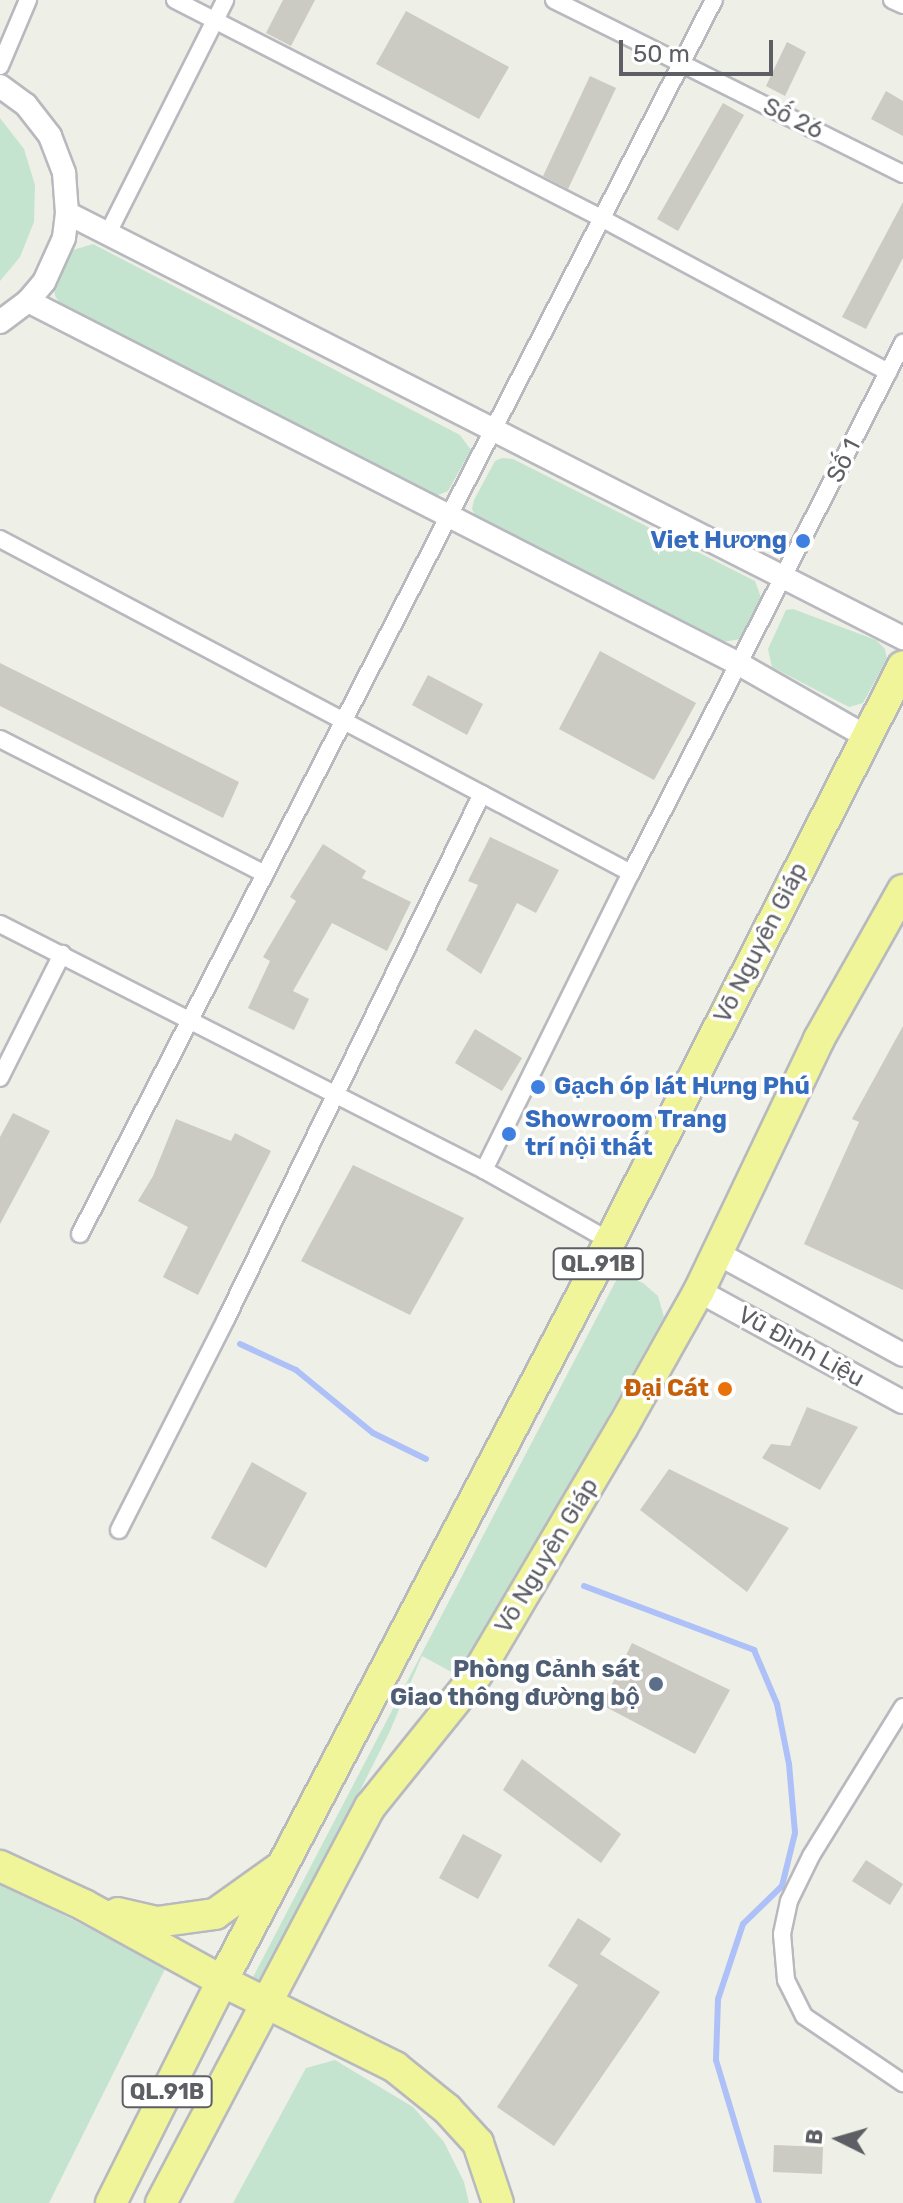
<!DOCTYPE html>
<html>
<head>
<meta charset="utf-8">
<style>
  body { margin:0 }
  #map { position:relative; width:903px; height:2203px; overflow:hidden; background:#eeefe6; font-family:Rubik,sans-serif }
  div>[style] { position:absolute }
  .green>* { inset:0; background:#c5e4cf }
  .stream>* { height:6px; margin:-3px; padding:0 3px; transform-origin:3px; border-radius:3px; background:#adc0f8 }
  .building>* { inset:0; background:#cbcac3 }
  .roads { filter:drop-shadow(2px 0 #b8b9bf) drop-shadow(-2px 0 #b8b9bf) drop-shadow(0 2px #b8b9bf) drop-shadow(0 -2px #b8b9bf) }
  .street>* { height:16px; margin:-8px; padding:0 8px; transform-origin:8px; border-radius:8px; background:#fff }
  .secondary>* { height:22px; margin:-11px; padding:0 11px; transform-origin:11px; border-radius:11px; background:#fff }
  .highway>* { height:30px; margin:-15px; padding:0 15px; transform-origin:15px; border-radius:15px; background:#eff598 }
  .dots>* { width:22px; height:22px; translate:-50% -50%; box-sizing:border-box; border:4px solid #fff; border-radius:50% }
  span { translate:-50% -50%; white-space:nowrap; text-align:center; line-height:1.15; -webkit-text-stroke:7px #fff; paint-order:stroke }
  .shield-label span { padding:2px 6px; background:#fff; border:2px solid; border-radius:6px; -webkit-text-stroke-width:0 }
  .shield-label { font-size:22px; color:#5e5f65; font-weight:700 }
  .street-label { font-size:24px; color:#5e5f65 }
  .shop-label { font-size:24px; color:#366cbe; font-weight:700 }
  .right { translate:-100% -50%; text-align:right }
  .left { translate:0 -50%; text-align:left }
  .food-label { font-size:24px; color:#c56008; font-weight:700 }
  .service-label { font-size:24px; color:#4e5e75; font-weight:700 }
  .north { position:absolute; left:799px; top:2099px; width:80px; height:80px; -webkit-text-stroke:6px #fff; paint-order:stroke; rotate:275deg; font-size:22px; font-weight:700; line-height:32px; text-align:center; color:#5e5f65 }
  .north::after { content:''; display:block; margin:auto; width:28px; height:36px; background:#5e5f65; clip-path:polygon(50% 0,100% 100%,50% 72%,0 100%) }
  .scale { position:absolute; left:619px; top:40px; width:154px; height:36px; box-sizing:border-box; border:4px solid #5e5f65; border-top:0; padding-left:10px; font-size:24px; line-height:28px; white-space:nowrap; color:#5e5f65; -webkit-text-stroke:6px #fff; paint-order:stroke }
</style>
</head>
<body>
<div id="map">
  <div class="green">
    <i style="clip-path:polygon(0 118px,24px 149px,35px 185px,34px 222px,20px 257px,0 281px)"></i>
    <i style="clip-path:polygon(93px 244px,460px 435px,471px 450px,448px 491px,438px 495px,426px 493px,63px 307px,55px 296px,54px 284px,73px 250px)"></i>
    <i style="clip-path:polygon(502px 458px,513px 459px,755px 581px,763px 603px,741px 639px,722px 642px,476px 518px,472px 509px,474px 500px,495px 461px)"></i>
    <i style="clip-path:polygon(793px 609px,876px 640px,885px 649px,887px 659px,863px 703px,849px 707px,772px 667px,768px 649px,786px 610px)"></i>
    <i style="clip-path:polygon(620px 1273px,643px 1283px,658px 1296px,664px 1317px,465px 1671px,459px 1676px,422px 1656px,389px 1733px,306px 1898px,260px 1983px,251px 1981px)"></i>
    <i style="clip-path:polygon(0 1883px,166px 1967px,49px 2203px,0 2203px)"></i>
    <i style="clip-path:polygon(335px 2060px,413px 2107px,444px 2142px,464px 2182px,469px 2203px,233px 2203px,306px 2068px)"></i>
  </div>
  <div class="stream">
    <i style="left:240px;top:1344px;width:62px;rotate:24.9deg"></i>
    <i style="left:296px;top:1370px;width:99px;rotate:39.3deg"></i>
    <i style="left:373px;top:1433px;width:59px;rotate:26.1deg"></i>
    <i style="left:584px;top:1586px;width:182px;rotate:20.6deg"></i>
    <i style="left:754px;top:1650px;width:59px;rotate:66.9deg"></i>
    <i style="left:777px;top:1704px;width:61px;rotate:78.7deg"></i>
    <i style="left:789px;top:1764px;width:69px;rotate:85deg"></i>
    <i style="left:795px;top:1833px;width:55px;rotate:103.8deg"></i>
    <i style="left:782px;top:1886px;width:54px;rotate:135.7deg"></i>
    <i style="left:743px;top:1924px;width:79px;rotate:108.4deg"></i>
    <i style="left:718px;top:1999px;width:61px;rotate:91.9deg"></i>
    <i style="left:716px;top:2060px;width:149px;rotate:73.3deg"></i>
  </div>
  <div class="building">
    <i style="clip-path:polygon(283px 0,315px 0,291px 46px,266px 33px)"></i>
    <i style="clip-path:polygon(406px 11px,509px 67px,479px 119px,376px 64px)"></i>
    <i style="clip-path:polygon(787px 42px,806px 52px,785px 96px,766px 86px)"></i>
    <i style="clip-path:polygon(590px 76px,616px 88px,568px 189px,543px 176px)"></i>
    <i style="clip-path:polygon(886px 91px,903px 101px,903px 136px,871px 119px)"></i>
    <i style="clip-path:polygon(723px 103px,744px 115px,678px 231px,657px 219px)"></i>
    <i style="clip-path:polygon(903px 202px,903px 258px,866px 329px,842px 317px)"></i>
    <i style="clip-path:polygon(600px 651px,696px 703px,654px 780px,559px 729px)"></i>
    <i style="clip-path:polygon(0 663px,239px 782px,223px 818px,0 706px)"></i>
    <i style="clip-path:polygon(428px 675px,483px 704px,467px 735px,412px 705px)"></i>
    <i style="clip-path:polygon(490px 837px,559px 870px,536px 913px,517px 903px,481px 974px,446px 950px,478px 885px,468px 881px)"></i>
    <i style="clip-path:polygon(323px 844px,366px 871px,362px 878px,411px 902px,387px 951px,332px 923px,293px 991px,309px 999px,294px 1030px,248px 1008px,270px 961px,263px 957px,296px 901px,290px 897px)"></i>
    <i style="clip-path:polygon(903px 1026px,903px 1290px,804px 1244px,859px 1122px,852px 1119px)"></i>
    <i style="clip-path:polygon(475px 1029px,522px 1058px,502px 1091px,455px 1063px)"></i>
    <i style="clip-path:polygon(13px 1113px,50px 1131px,0 1224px,0 1137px)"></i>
    <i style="clip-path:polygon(176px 1119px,231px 1141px,235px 1133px,271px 1151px,198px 1295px,163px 1277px,188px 1227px,138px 1201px,153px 1176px)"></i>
    <i style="clip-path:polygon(353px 1165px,464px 1218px,410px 1315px,301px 1261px)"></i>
    <i style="clip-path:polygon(807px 1407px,858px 1427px,820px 1490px,762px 1458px,771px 1444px,790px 1446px)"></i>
    <i style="clip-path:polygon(252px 1462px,307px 1493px,266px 1568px,211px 1538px)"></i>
    <i style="clip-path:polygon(669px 1469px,789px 1528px,747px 1592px,640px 1510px)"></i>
    <i style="clip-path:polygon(632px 1643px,730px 1690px,695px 1754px,602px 1705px)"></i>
    <i style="clip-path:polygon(522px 1759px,621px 1834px,601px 1863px,503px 1790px)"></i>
    <i style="clip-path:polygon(463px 1834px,502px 1855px,478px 1899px,439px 1878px)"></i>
    <i style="clip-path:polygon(866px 1860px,903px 1884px,890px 1905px,852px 1881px)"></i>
    <i style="clip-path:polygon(578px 1918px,611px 1939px,600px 1954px,660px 1992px,554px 2146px,497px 2107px,578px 1985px,548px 1966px)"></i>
    <i style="clip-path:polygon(774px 2145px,823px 2147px,822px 2174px,773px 2172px)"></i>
  </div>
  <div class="roads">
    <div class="street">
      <i style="left:175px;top:0;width:479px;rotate:27.1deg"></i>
      <i style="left:601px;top:218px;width:326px;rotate:28.2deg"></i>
      <i style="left:554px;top:0;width:390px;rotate:26.5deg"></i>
      <i style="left:892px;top:0;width:12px;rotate:24deg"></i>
      <i style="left:0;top:66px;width:72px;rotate:-67deg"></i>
      <i style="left:107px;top:235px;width:263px;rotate:-63.3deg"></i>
      <i style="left:0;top:539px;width:714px;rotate:27.89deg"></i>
      <i style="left:0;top:739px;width:297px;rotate:27deg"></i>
      <i style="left:0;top:924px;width:543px;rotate:26.94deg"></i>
      <i style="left:484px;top:1170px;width:145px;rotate:29.4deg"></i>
      <i style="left:0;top:1078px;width:139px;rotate:-63.4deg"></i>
      <i style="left:484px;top:1170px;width:331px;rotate:-63.7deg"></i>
      <i style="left:631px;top:873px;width:596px;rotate:-62.83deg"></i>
      <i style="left:80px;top:1234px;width:1387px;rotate:-62.81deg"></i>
      <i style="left:119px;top:1530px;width:237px;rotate:-63.1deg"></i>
      <i style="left:226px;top:1319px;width:584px;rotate:-64.01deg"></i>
      <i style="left:903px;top:1707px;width:175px;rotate:121.7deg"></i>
      <i style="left:811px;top:1856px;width:50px;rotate:116.1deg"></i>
      <i style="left:789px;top:1901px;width:34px;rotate:102deg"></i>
      <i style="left:782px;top:1934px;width:46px;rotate:85deg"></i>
      <i style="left:786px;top:1980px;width:40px;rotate:63.4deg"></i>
      <i style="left:804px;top:2016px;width:120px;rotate:34.1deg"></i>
    </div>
    <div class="secondary">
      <i style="left:0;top:86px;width:32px;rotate:36deg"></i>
      <i style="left:26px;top:105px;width:39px;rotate:52deg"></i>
      <i style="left:50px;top:136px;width:40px;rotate:69deg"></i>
      <i style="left:64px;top:173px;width:40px;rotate:85.7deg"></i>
      <i style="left:67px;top:213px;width:25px;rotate:97deg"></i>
      <i style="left:64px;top:238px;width:48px;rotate:114.4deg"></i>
      <i style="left:44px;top:282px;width:25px;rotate:130deg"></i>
      <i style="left:28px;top:301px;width:35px;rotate:143deg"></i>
      <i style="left:67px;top:213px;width:938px;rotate:26.95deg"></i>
      <i style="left:28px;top:301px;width:798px;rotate:27.05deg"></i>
      <i style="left:739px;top:664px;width:145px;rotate:29.7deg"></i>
      <i style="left:717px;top:1253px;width:212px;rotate:28.7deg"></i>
      <i style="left:699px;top:1291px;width:232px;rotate:28.6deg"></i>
    </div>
    <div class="highway">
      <i style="left:0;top:1866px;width:93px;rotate:24.9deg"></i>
      <i style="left:84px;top:1905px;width:158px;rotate:28.8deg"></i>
      <i style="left:222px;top:1981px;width:193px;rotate:26.4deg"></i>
      <i style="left:395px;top:2067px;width:67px;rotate:38.9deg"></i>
      <i style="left:447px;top:2109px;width:46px;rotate:47.6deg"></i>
      <i style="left:478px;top:2143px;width:63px;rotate:71.6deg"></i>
      <i style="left:118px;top:1913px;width:40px;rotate:13deg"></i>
      <i style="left:157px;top:1922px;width:59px;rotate:-7.9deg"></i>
      <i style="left:215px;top:1914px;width:77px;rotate:-35.5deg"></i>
      <i style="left:111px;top:2203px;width:248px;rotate:-63.4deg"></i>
      <i style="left:222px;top:1981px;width:836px;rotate:-62.33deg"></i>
      <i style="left:610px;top:1241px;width:645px;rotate:-63deg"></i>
      <i style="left:161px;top:2203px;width:448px;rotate:-62.2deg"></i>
      <i style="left:370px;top:1807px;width:171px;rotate:-51.2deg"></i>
      <i style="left:477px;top:1674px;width:286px;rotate:-59.5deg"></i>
      <i style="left:622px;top:1428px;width:157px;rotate:-60.7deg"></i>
      <i style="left:699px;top:1291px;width:279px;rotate:-64.5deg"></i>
      <i style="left:819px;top:1039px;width:171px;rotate:-60.6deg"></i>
    </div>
  </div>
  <div class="dots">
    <i style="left:803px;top:541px;background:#3f7fe0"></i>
    <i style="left:538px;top:1087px;background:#3f7fe0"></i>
    <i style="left:509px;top:1134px;background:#3f7fe0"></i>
    <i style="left:725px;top:1389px;background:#e8710a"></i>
    <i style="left:656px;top:1684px;background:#5c6f8a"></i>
  </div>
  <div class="shield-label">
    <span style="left:598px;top:1264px">QL.91B</span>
    <span style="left:167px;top:2092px">QL.91B</span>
  </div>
  <div class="street-label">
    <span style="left:793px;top:119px;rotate:26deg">Số 26</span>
    <span style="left:844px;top:461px;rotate:-63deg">Số 1</span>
    <span style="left:761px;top:943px;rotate:-63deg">Võ Nguyên Giáp</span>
    <span style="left:801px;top:1347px;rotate:29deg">Vũ Đình Liệu</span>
    <span style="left:547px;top:1556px;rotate:-59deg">Võ Nguyên Giáp</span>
  </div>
  <div class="shop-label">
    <span class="right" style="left:787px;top:541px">Viet Hương</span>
    <span class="left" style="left:554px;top:1087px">Gạch óp lát Hưng Phú</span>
    <span class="left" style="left:525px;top:1134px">Showroom Trang<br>trí nội thất</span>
  </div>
  <div class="food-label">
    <span class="right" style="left:709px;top:1389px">Đại Cát</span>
  </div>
  <div class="service-label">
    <span class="right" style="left:640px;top:1684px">Phòng Cảnh sát<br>Giao thông đường bộ</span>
  </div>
  <div class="north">B</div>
  <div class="scale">50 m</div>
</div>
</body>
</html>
